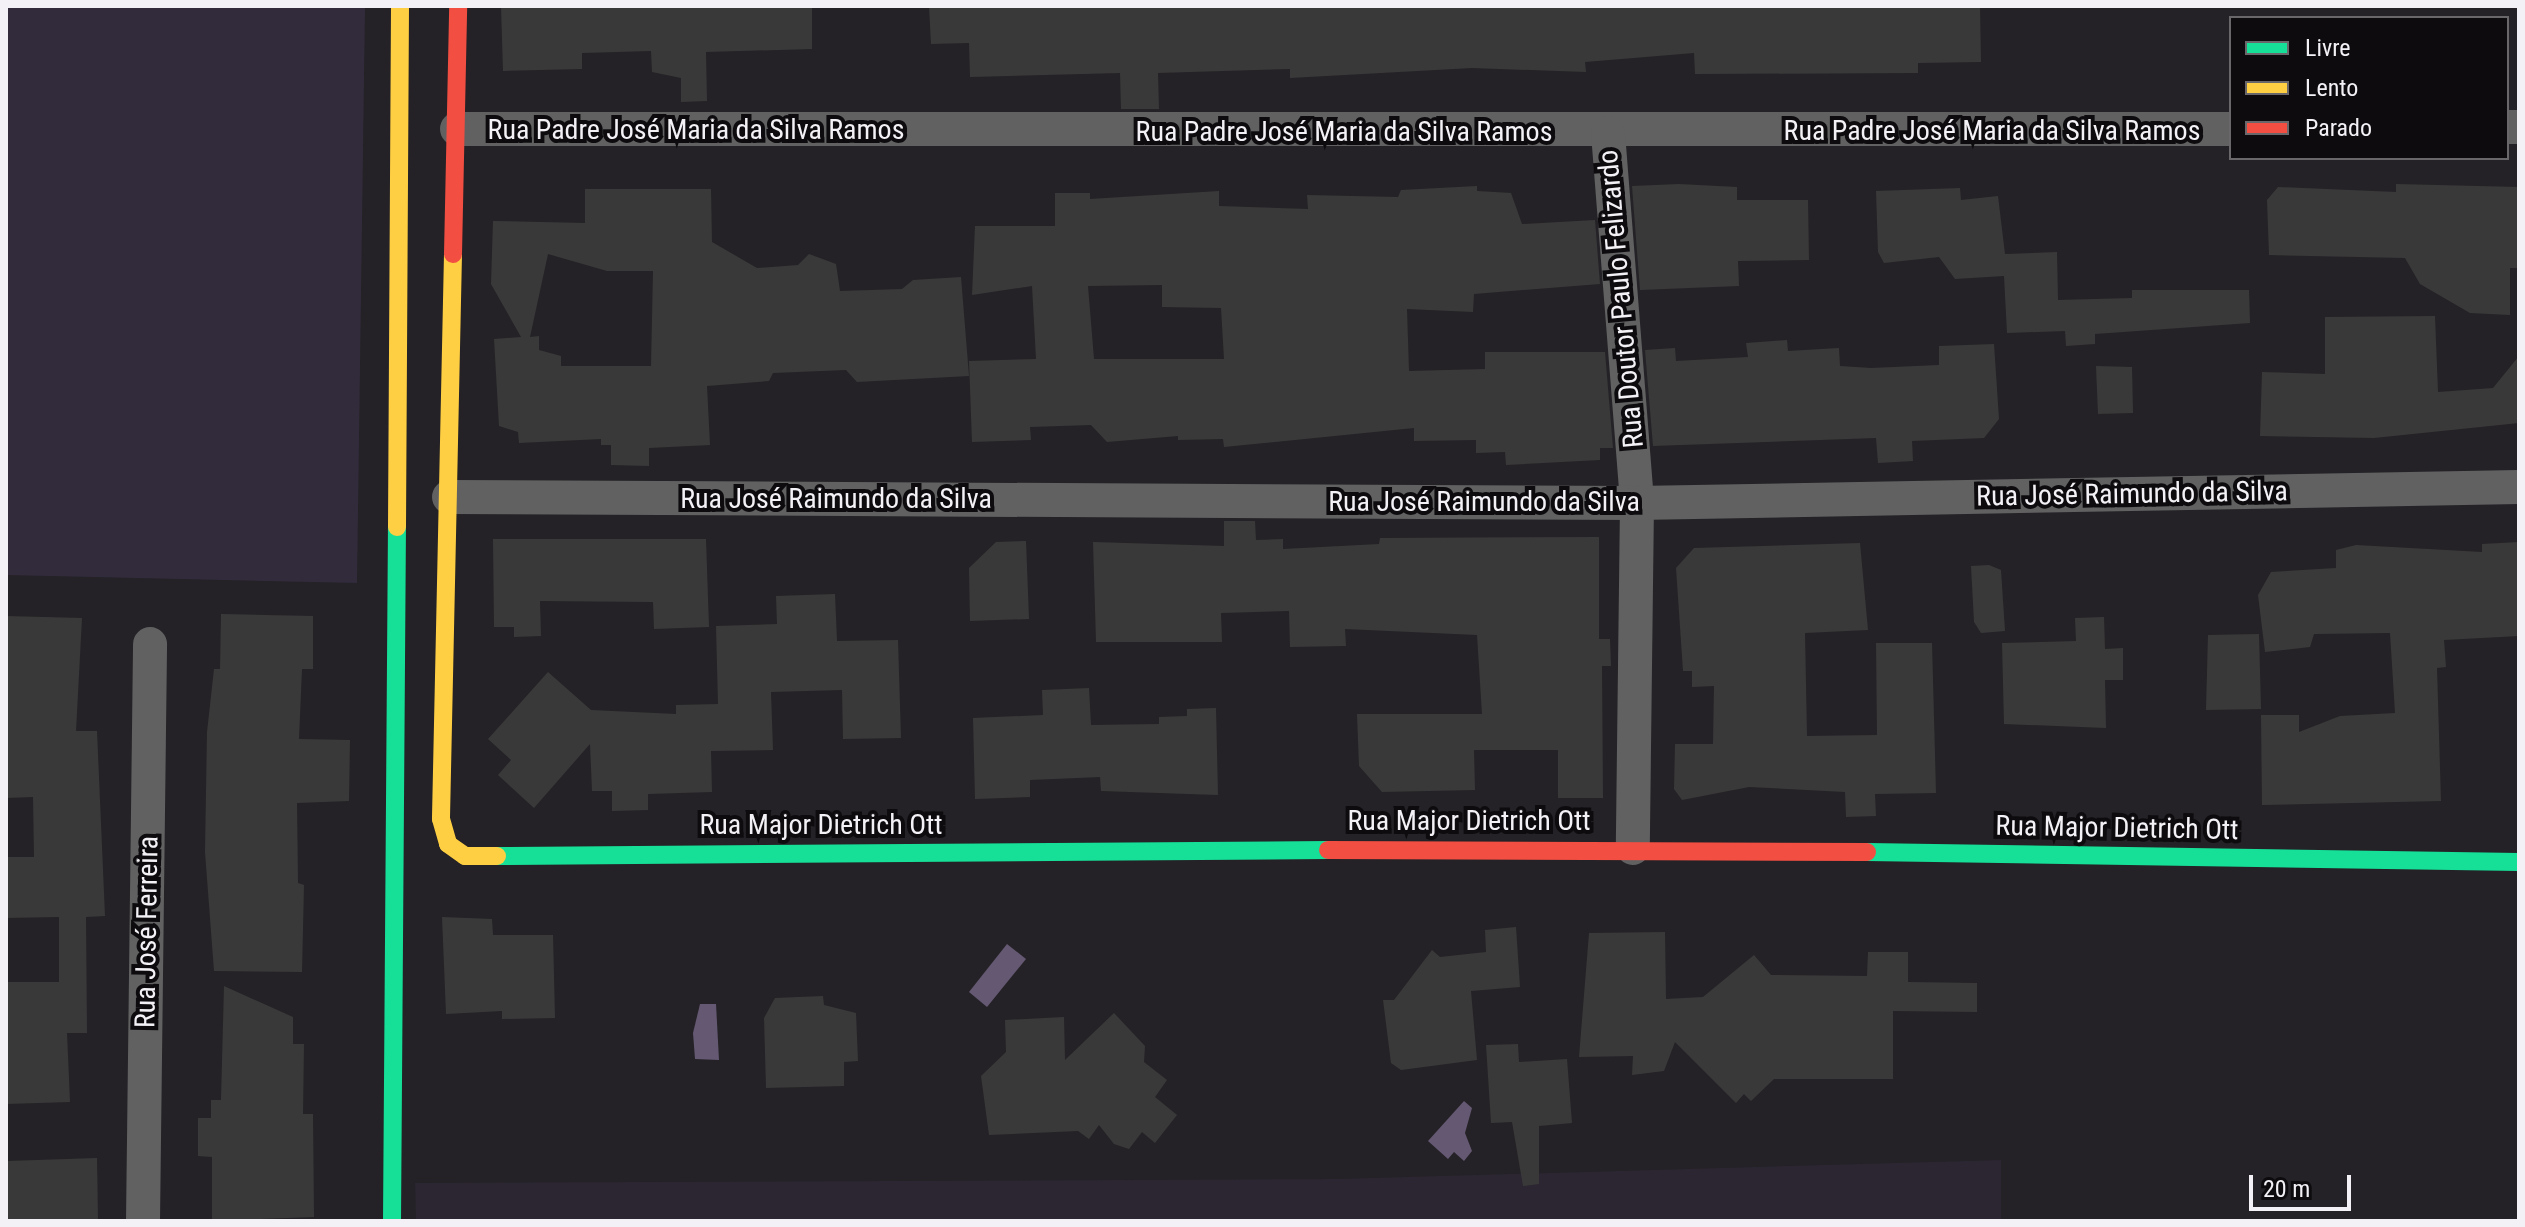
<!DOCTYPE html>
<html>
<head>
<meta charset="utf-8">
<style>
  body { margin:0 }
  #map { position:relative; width:2525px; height:1227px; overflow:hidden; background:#242226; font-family:"Roboto Condensed",sans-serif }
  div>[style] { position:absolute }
  .built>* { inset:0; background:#2b2631 }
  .green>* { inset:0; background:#322b3c }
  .water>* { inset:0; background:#655873 }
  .building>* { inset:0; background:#3a3939 }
  .street>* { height:34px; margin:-17px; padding:0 17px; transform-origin:17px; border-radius:17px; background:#616162 }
  .fast>* { height:18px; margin:-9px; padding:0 9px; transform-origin:9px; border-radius:9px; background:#16e098 }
  .slow>* { height:18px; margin:-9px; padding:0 9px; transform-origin:9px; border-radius:9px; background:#ffcf43 }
  .jam>* { height:18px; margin:-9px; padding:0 9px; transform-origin:9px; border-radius:9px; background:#f24e42 }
  span { translate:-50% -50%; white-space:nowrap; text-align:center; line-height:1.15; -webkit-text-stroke:8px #0d0b0e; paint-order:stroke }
  .street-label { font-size:28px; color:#f3f1f5 }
  .frame { position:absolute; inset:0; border:8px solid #f3f1f5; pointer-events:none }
  .legend { position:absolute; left:2229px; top:16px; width:280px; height:144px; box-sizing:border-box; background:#0d0b0e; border:2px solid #69676a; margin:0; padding:10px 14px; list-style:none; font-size:24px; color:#f3f1f5 }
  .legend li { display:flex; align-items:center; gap:16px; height:40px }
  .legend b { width:40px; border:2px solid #69676a }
  .scale { position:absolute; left:2249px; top:1175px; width:102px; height:36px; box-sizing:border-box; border:4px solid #f3f1f5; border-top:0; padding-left:10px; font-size:24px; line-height:28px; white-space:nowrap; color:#f3f1f5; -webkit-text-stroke:6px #0d0b0e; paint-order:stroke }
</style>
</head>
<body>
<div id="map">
  <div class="built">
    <i style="clip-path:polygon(2001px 1160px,2001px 1221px,416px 1221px,415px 1183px,1336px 1179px)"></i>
  </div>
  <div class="green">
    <i style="clip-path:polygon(6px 6px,365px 6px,357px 583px,6px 575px)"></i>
  </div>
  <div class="water">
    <i style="clip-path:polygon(1007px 944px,1026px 959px,987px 1007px,969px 992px)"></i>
    <i style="clip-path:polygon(700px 1004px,716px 1004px,719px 1060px,695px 1059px,693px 1033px)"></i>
    <i style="clip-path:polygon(1464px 1101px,1472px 1108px,1465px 1133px,1472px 1151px,1464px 1161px,1454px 1152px,1448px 1159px,1428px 1141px)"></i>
  </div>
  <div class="building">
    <i style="clip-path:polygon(501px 6px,812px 6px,812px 49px,706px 52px,707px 101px,681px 102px,681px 78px,652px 72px,651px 51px,582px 53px,582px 69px,503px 71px)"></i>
    <i style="clip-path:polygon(929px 6px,1980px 6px,1981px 62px,1918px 63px,1918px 73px,1695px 74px,1694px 53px,1585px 62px,1586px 72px,1472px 68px,1290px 78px,1290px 69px,1158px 73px,1159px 109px,1121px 109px,1120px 73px,970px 77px,969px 43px,931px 44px)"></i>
    <i style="clip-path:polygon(1679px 184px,1737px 187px,1737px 200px,1808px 200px,1809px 260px,1738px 261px,1739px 286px,1640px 290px,1632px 186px)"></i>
    <i style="clip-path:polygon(2396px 184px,2519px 187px,2519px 268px,2510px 268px,2510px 315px,2470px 313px,2420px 284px,2405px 258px,2269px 255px,2267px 200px,2278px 187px,2396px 192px)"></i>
    <i style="clip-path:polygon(evenodd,1477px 186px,1477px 191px,1511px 193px,1522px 224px,1595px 220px,1600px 284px,1474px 294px,1473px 312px,1407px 309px,1409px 371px,1485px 369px,1485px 352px,1605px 352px,1613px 448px,1600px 448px,1600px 460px,1506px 465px,1505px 452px,1476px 453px,1476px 440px,1414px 441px,1414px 428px,1224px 447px,1223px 439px,1178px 440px,1178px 436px,1107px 442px,1091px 425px,1030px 427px,1031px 440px,972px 442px,969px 361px,1036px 359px,1032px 286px,972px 295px,975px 226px,1055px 226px,1055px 193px,1090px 193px,1090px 199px,1219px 191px,1219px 206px,1308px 209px,1307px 195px,1398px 197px,1401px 190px,1477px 186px,1162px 285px,1162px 307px,1221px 308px,1224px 359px,1094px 359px,1088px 286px,1162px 285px)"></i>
    <i style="clip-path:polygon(1960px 188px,1961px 200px,1998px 196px,2005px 254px,2057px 252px,2058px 300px,2132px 298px,2132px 290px,2249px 290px,2250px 323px,2095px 334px,2095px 344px,2066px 346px,2065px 331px,2007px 333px,2004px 276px,1955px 279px,1939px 257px,1884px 263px,1878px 252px,1876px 191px)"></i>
    <i style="clip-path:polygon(evenodd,585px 189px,711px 189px,712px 242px,757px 268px,798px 265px,809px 254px,836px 264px,840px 291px,902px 289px,913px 280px,961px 277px,969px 376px,857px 382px,846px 370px,773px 373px,769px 381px,707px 386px,710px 445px,649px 448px,649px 466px,611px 465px,611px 445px,601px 445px,601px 439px,519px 443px,518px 432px,499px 426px,494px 339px,521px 337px,491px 284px,493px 221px,585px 223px,585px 189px,548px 254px,607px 271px,653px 271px,651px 366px,561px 366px,561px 356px,539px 350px,539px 336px,530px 337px,548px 254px)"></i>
    <i style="clip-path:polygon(2435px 316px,2438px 392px,2493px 388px,2519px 356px,2519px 423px,2374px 438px,2260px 436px,2262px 372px,2325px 374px,2325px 317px)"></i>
    <i style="clip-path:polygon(1787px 340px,1788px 351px,1839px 348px,1840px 366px,1871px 368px,1939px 365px,1939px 346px,1994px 344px,1999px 419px,1984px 438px,1912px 441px,1913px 461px,1878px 463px,1876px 438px,1653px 446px,1645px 350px,1675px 348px,1676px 361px,1748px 357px,1746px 343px)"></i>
    <i style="clip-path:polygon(2096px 366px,2132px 367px,2133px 413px,2098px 414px)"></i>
    <i style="clip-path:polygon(1224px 521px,1255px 521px,1256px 540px,1283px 539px,1283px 549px,1379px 544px,1380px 538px,1599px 537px,1599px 639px,1610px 639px,1611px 666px,1602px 666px,1603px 798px,1558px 798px,1558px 750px,1474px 750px,1475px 790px,1382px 792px,1359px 766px,1357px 714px,1482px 714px,1477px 635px,1345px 629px,1346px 646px,1290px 647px,1289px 611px,1221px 613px,1222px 642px,1096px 642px,1093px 542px,1224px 546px)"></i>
    <i style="clip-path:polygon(493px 539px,706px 539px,709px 627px,654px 629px,653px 602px,540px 601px,541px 636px,514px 637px,514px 627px,494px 627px)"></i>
    <i style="clip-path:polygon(1026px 541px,1029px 619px,970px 621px,969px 568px,996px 542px)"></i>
    <i style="clip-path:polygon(2519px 542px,2519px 636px,2444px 640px,2446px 667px,2437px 668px,2441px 801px,2262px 805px,2261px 715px,2299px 715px,2299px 732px,2340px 716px,2395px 713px,2390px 633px,2314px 634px,2310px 647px,2265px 652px,2258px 595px,2271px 572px,2336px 568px,2336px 550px,2356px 545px,2482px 552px,2482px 544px)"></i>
    <i style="clip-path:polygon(1860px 543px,1868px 630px,1805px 633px,1807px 736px,1877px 735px,1876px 643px,1932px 643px,1936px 793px,1875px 794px,1876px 816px,1846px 817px,1845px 792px,1749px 787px,1682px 800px,1674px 789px,1675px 744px,1713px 744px,1714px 686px,1692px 687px,1692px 671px,1683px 671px,1676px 568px,1694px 548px)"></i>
    <i style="clip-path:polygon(1989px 565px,2001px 570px,2005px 631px,1981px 633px,1974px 622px,1971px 566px)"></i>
    <i style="clip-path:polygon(835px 594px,837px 641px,898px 640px,901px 738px,843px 739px,842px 690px,771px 692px,773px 750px,711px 751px,712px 792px,648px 794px,648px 810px,612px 811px,612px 791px,592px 791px,590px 744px,534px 808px,498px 775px,511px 760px,488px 739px,548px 672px,591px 710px,676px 714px,676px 705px,718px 704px,716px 626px,777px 624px,776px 596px)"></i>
    <i style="clip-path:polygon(221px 614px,313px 616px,313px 669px,302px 669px,299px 739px,350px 740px,349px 801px,297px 803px,298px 883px,304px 885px,302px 972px,214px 971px,205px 852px,207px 732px,214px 669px,220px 669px)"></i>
    <i style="clip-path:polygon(6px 616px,82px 618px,76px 731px,97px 731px,105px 916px,86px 917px,87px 1033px,67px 1033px,70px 1102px,6px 1104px,6px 982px,59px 982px,59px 917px,6px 918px,6px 857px,34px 857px,33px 797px,6px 798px)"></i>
    <i style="clip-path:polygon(2104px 617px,2105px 649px,2123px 648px,2123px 680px,2105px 680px,2106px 728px,2004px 724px,2002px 643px,2076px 641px,2075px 618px)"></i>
    <i style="clip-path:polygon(2259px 634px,2261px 709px,2206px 710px,2208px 635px)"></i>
    <i style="clip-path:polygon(1089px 688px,1091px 725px,1159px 724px,1159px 717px,1187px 716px,1187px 709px,1216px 708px,1218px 795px,1101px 791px,1100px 777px,1030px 780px,1030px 797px,975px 799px,973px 718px,1043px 715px,1042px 690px)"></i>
    <i style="clip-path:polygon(442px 917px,492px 919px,493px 935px,553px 935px,555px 1018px,502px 1019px,502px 1011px,446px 1014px)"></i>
    <i style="clip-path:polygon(1516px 927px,1520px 987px,1471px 991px,1477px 1060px,1401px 1070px,1391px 1063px,1383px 1000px,1394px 1000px,1432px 950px,1440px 957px,1486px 952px,1485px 930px)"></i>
    <i style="clip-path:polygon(1665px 932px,1666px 999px,1703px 997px,1754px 955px,1771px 975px,1867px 976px,1868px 952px,1908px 952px,1908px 982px,1977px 983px,1977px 1012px,1893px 1011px,1893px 1079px,1774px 1079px,1751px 1101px,1744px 1094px,1736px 1103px,1675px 1042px,1664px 1071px,1632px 1075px,1633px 1056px,1579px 1057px,1589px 933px)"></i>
    <i style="clip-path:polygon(224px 986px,293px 1017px,293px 1044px,304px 1044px,303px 1114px,313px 1114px,314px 1217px,212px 1221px,212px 1157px,198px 1156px,198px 1118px,211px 1118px,211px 1100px,221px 1100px)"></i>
    <i style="clip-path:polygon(823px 996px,824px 1005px,856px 1013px,858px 1061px,844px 1062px,844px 1086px,766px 1088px,764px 1018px,775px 998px)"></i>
    <i style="clip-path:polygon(1114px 1013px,1145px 1046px,1144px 1062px,1167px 1080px,1155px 1097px,1177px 1115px,1155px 1143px,1142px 1132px,1129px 1149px,1114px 1144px,1099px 1125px,1089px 1139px,1078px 1131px,989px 1135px,981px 1076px,1006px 1052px,1005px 1020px,1064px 1017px,1065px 1060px)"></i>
    <i style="clip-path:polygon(1518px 1044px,1519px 1062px,1567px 1059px,1572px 1123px,1539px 1126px,1539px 1184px,1523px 1186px,1512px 1122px,1491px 1123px,1486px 1045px)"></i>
    <i style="clip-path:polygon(97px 1158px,98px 1221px,6px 1221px,7px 1161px)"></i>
  </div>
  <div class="street">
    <i style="left:2507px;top:127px;width:12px"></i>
    <i style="left:457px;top:129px;width:1774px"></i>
    <i style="left:1608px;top:133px;width:371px;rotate:85.5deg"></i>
    <i style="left:1637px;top:503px;width:345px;rotate:90.7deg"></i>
    <i style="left:449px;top:497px;width:1188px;rotate:0.29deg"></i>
    <i style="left:1637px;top:503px;width:882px;rotate:-1.04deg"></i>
    <i style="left:143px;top:1221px;width:577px;rotate:-89.3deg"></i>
  </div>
  <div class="fast">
    <i style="left:1867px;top:852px;width:652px;rotate:0.88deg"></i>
    <i style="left:497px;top:856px;width:831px;rotate:-0.41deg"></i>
    <i style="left:392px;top:1221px;width:694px;rotate:-89.59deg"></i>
  </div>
  <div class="slow">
    <i style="left:453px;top:254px;width:565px;rotate:91.22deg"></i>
    <i style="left:441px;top:819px;width:26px;rotate:74deg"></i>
    <i style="left:448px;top:844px;width:21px;rotate:35deg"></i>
    <i style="left:465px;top:856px;width:32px"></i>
    <i style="left:397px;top:527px;width:521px;rotate:-89.67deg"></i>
  </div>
  <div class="jam">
    <i style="left:453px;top:254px;width:248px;rotate:-88.8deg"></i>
    <i style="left:1328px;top:850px;width:539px;rotate:0.21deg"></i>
  </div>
  <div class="street-label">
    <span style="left:696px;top:130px">Rua Padre José Maria da Silva Ramos</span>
    <span style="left:1992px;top:131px">Rua Padre José Maria da Silva Ramos</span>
    <span style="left:1344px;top:132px">Rua Padre José Maria da Silva Ramos</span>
    <span style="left:1621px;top:299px;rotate:-95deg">Rua Doutor Paulo Felizardo</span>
    <span style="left:2132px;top:494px;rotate:-1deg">Rua José Raimundo da Silva</span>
    <span style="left:836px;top:499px">Rua José Raimundo da Silva</span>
    <span style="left:1484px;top:502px">Rua José Raimundo da Silva</span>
    <span style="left:1469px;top:821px">Rua Major Dietrich Ott</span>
    <span style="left:821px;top:825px">Rua Major Dietrich Ott</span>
    <span style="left:2117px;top:828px;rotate:1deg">Rua Major Dietrich Ott</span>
    <span style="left:147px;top:932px;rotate:-89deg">Rua José Ferreira</span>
  </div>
  <div class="frame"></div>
  <ul class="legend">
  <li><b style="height:10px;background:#16e098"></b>Livre</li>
  <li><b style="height:10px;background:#ffcf43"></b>Lento</li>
  <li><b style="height:10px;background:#f24e42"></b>Parado</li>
  </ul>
  <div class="scale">20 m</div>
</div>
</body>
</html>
